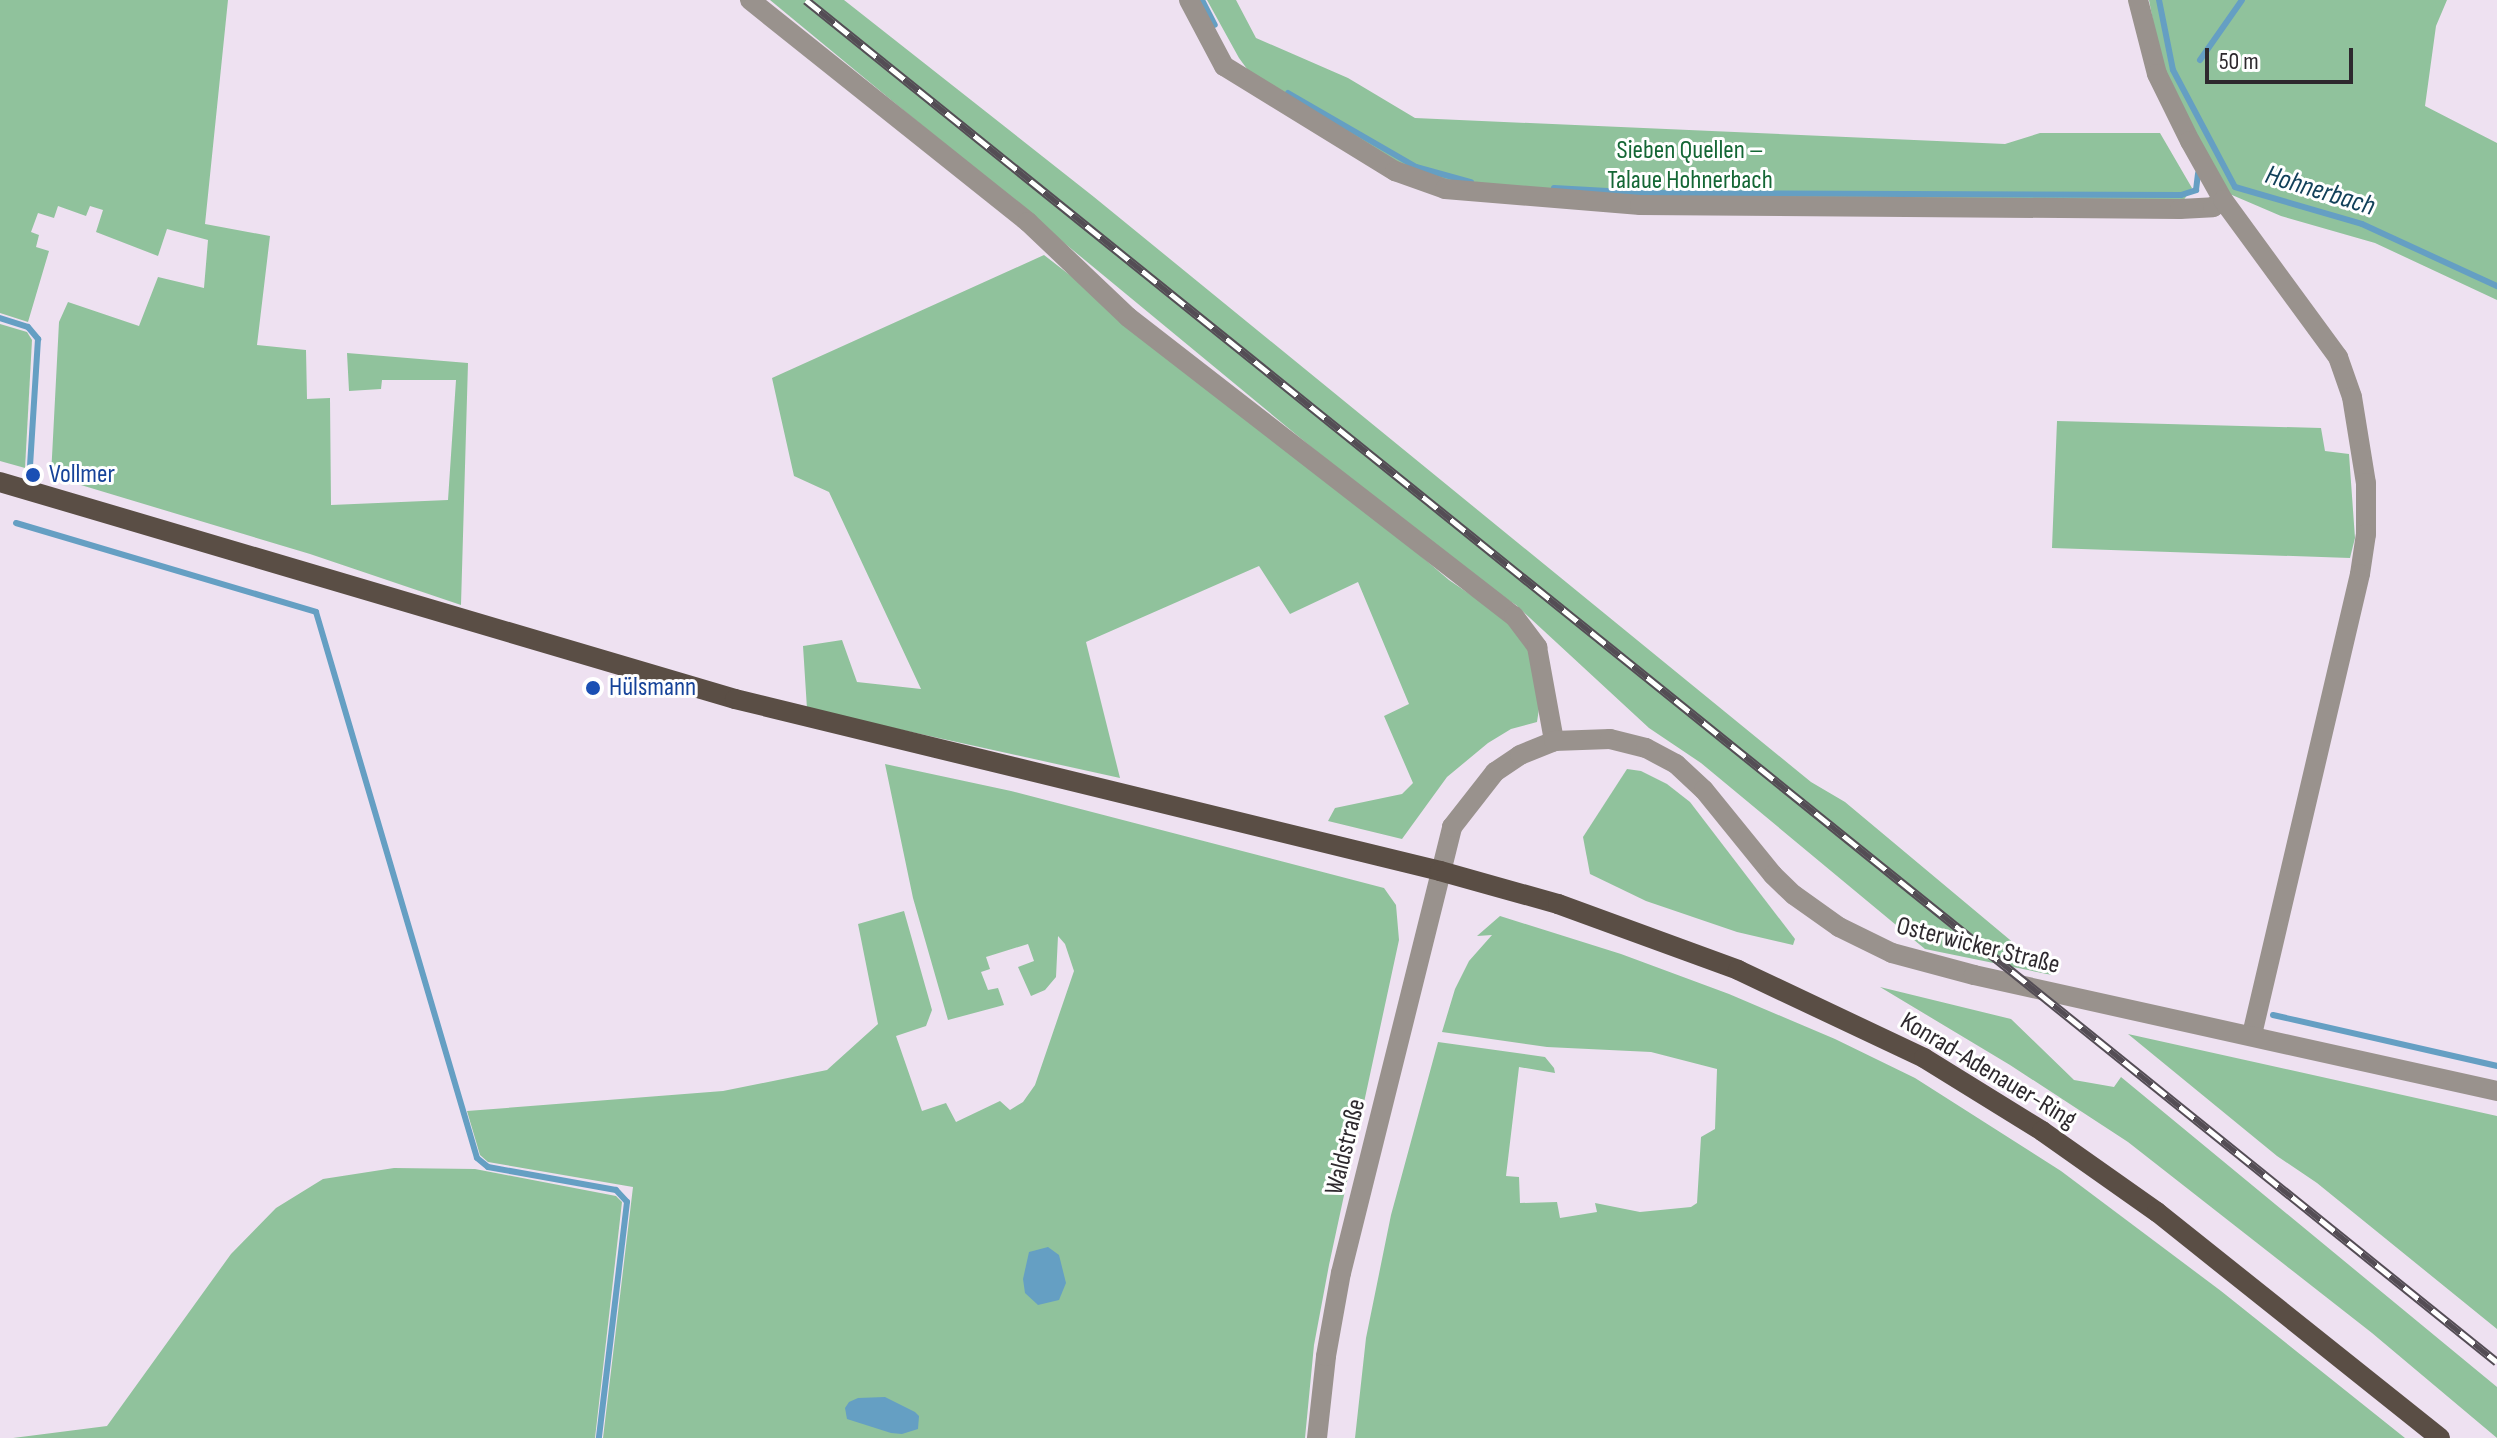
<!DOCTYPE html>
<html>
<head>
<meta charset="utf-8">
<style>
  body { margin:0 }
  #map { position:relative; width:2497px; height:1438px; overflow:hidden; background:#eee1f1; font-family:"Sofia Sans Condensed",sans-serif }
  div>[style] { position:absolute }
  .green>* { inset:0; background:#90c29c }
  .water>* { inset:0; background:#659fc3 }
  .stream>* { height:6px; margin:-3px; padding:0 3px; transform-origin:3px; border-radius:3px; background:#659fc3 }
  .minor>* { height:20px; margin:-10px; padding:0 10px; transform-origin:10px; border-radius:10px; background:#99928d }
  .major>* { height:20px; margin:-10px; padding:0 10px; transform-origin:10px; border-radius:10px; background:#5a4e45 }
  .rail>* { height:9px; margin-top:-4.5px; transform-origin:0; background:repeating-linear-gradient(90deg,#fff 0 18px,#544d55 0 36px); box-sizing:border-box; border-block:2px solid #544d55 }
  .dots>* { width:22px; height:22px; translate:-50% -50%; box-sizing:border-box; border:4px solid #fff; border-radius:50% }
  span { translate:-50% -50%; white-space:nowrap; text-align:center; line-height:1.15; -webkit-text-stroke:6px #fff; paint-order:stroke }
  .park-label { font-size:26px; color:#146735 }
  .transit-label { font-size:26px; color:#164399 }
  .left { translate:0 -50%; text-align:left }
  .street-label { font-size:26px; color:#2e292e }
  .water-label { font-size:28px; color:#12415a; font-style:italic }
  .scale { position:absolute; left:2205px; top:48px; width:148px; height:36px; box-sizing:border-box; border:4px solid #2e292e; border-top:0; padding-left:10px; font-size:24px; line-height:28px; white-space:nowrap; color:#2e292e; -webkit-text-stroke:6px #fff; paint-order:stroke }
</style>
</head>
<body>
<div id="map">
  <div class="green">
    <i style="clip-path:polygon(0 0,228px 0,205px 224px,270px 236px,257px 345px,306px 350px,307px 399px,330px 398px,331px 505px,448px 500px,456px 380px,382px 380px,381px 389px,349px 391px,347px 353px,468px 363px,461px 605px,310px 554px,51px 476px,59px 322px,68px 302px,139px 326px,158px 277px,204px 288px,208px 240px,167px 229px,158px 256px,96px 232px,103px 210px,90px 206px,86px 216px,58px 206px,54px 218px,38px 213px,31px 232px,39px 235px,36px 247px,49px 251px,28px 322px,0 313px)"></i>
    <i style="clip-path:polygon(770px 0,844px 0,1094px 197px,1811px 782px,1845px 802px,2052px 975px,1925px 949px,1701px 763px,1649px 728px,1516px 605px,1459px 569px)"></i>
    <i style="clip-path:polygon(1207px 0,1236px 0,1256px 38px,1348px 78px,1415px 118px,2005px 144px,2040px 133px,2160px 133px,2192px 188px,2181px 204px,1755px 205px,1470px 192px,1406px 174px,1264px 92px,1239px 58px)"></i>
    <i style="clip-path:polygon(2149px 0,2447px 0,2436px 26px,2425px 106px,2497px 143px,2497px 300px,2375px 243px,2281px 216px,2225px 192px,2165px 85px)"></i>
    <i style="clip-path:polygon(1044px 255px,1313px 464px,1449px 580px,1509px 621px,1529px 650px,1540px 702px,1537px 722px,1511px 729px,1488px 743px,1447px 777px,1402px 839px,1328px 821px,1335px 808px,1402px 794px,1413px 783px,1384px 716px,1409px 704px,1358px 582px,1290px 614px,1259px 566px,1086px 642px,1120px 778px,807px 709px,803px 646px,842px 640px,857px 682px,921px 689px,829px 492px,794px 476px,772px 378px)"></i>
    <i style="clip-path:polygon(0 324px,27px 332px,32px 340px,25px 468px,0 461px)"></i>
    <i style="clip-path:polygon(2057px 421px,2321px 428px,2325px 451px,2349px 454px,2355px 538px,2350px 558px,2052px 548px)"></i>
    <i style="clip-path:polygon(885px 764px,1011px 791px,1384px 888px,1396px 905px,1399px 940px,1329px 1265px,1314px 1345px,1305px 1438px,603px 1438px,633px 1187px,488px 1162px,480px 1155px,467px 1111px,723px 1091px,827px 1070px,878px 1024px,858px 924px,904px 911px,932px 1010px,926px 1026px,896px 1036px,922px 1111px,946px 1103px,956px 1122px,1000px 1101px,1010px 1110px,1023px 1102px,1035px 1085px,1074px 971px,1065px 944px,1058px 936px,1056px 977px,1045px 990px,1031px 996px,1018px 967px,1034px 961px,1028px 944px,986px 957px,990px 969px,981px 972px,988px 990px,998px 988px,1004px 1005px,948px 1020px,913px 898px)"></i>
    <i style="clip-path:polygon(1627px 769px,1641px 771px,1667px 784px,1690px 802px,1795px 939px,1793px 945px,1737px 932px,1646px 901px,1590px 874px,1583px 837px)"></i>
    <i style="clip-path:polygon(1500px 916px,1621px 954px,1729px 994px,1835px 1039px,1915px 1078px,2061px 1171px,2221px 1291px,2405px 1438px,1355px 1438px,1366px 1338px,1391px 1215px,1438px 1042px,1545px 1057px,1554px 1068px,1555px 1073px,1519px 1067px,1506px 1176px,1519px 1177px,1520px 1203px,1557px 1202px,1560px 1218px,1597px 1212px,1595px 1203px,1640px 1212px,1691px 1207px,1697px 1203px,1701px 1137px,1715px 1129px,1717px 1069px,1651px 1052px,1547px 1047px,1442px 1032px,1455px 989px,1469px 961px,1492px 935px,1477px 936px)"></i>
    <i style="clip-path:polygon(1880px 987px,2011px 1019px,2074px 1080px,2114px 1087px,2121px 1077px,2497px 1387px,2497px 1438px,2372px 1333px,2128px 1142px,2010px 1065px)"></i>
    <i style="clip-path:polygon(2128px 1034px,2497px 1116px,2497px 1329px,2317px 1183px,2277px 1156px)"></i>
    <i style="clip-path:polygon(394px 1168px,475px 1169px,616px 1196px,622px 1202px,595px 1438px,13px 1438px,107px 1426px,231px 1254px,276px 1208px,323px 1179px)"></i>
  </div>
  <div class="water">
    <i style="clip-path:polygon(1048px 1247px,1059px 1255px,1066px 1283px,1059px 1300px,1038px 1305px,1025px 1293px,1023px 1279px,1029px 1252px)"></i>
    <i style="clip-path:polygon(885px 1397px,915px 1412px,919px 1416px,918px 1429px,902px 1434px,891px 1433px,847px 1419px,845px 1408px,849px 1402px,858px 1398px)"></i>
  </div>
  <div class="stream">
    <i style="left:1202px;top:0;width:28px;rotate:63deg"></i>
    <i style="left:2159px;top:0;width:71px;rotate:78.7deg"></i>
    <i style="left:2173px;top:70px;width:132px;rotate:62.1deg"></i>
    <i style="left:2235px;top:187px;width:132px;rotate:16.2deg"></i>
    <i style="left:2362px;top:224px;width:149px;rotate:24.7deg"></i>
    <i style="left:2200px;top:60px;width:73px;rotate:-55deg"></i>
    <i style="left:1288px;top:93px;width:148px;rotate:30deg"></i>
    <i style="left:1416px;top:167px;width:57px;rotate:15.3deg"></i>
    <i style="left:1554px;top:188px;width:89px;rotate:3.2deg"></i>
    <i style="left:1643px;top:193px;width:538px;rotate:0.21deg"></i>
    <i style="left:2181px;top:195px;width:16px;rotate:-18deg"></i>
    <i style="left:2196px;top:190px;width:17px;rotate:-83deg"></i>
    <i style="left:0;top:318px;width:29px;rotate:18deg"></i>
    <i style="left:28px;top:327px;width:16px;rotate:50deg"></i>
    <i style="left:38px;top:339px;width:128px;rotate:93.6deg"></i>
    <i style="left:16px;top:523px;width:313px;rotate:16.5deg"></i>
    <i style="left:316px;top:612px;width:569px;rotate:73.57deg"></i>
    <i style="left:477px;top:1158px;width:14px;rotate:39deg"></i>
    <i style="left:488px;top:1167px;width:130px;rotate:10.2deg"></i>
    <i style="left:616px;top:1190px;width:16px;rotate:47deg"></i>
    <i style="left:627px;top:1202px;width:238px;rotate:96.8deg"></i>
    <i style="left:2273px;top:1015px;width:230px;rotate:12.8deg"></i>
  </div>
  <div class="minor">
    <i style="left:750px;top:0;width:356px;rotate:38.6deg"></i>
    <i style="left:1028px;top:222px;width:138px;rotate:43.5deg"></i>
    <i style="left:1128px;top:317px;width:488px;rotate:37.8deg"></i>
    <i style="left:1514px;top:616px;width:39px;rotate:53deg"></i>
    <i style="left:1537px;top:647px;width:96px;rotate:79.7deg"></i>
    <i style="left:1189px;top:0;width:75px;rotate:62.1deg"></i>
    <i style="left:1224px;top:66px;width:201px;rotate:31.6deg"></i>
    <i style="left:1395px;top:171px;width:53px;rotate:19.8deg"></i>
    <i style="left:1445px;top:189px;width:196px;rotate:4.7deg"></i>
    <i style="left:1640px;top:205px;width:540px;rotate:0.42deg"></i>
    <i style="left:2180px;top:209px;width:33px;rotate:-3deg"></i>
    <i style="left:2213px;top:207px;width:12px;rotate:-35deg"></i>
    <i style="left:2138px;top:0;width:76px;rotate:75.6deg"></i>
    <i style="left:2157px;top:74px;width:75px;rotate:63.8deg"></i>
    <i style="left:2190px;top:141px;width:68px;rotate:60.8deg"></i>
    <i style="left:2223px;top:200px;width:195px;rotate:53.8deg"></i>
    <i style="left:2338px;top:357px;width:42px;rotate:70.7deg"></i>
    <i style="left:2352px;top:397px;width:87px;rotate:80.8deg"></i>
    <i style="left:2366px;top:483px;width:51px;rotate:90deg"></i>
    <i style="left:2366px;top:534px;width:40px;rotate:98.5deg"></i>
    <i style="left:2360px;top:574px;width:474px;rotate:103.2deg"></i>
    <i style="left:1317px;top:1438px;width:82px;rotate:-83.7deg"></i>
    <i style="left:1326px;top:1356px;width:84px;rotate:-79.8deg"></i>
    <i style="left:1341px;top:1273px;width:460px;rotate:-76deg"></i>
    <i style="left:1452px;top:827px;width:70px;rotate:-52deg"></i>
    <i style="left:1495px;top:772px;width:30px;rotate:-34deg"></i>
    <i style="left:1520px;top:755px;width:37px;rotate:-22deg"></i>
    <i style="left:1554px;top:741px;width:56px;rotate:-2deg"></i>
    <i style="left:1610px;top:739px;width:37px;rotate:14deg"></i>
    <i style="left:1646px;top:748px;width:34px;rotate:28deg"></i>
    <i style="left:1676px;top:764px;width:38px;rotate:43deg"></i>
    <i style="left:1704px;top:790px;width:109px;rotate:50.9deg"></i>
    <i style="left:1773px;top:875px;width:29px;rotate:44deg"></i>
    <i style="left:1794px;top:895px;width:55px;rotate:35.4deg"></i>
    <i style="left:1839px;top:927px;width:59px;rotate:26.1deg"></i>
    <i style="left:1892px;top:953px;width:85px;rotate:15deg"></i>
    <i style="left:1974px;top:975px;width:536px;rotate:12.51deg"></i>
  </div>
  <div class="major">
    <i style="left:0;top:482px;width:766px;rotate:16.45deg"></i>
    <i style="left:735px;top:699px;width:726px;rotate:13.71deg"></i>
    <i style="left:1440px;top:871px;width:123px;rotate:15.6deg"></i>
    <i style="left:1558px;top:904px;width:192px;rotate:20.1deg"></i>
    <i style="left:1738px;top:970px;width:206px;rotate:25.3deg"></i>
    <i style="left:1924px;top:1058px;width:139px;rotate:31.7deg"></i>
    <i style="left:2042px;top:1131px;width:141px;rotate:35.2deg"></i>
    <i style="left:2157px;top:1212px;width:362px;rotate:38.6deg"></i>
  </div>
  <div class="rail">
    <i style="left:806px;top:0;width:2171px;rotate:38.85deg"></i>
  </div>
  <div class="dots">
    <i style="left:33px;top:475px;background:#1a4fb4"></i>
    <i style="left:593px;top:688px;background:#1a4fb4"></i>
  </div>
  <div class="park-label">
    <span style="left:1690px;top:166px">Sieben Quellen –<br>Talaue Hohnerbach</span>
  </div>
  <div class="transit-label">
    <span class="left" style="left:49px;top:475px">Vollmer</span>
    <span class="left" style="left:609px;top:688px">Hülsmann</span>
  </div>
  <div class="street-label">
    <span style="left:1978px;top:946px;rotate:14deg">Osterwicker Straße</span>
    <span style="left:1988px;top:1071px;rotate:31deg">Konrad-Adenauer-Ring</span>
    <span style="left:1346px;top:1147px;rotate:-76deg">Waldstraße</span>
  </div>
  <div class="water-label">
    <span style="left:2320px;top:191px;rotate:17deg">Hohnerbach</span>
  </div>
  <div class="scale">50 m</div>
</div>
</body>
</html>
